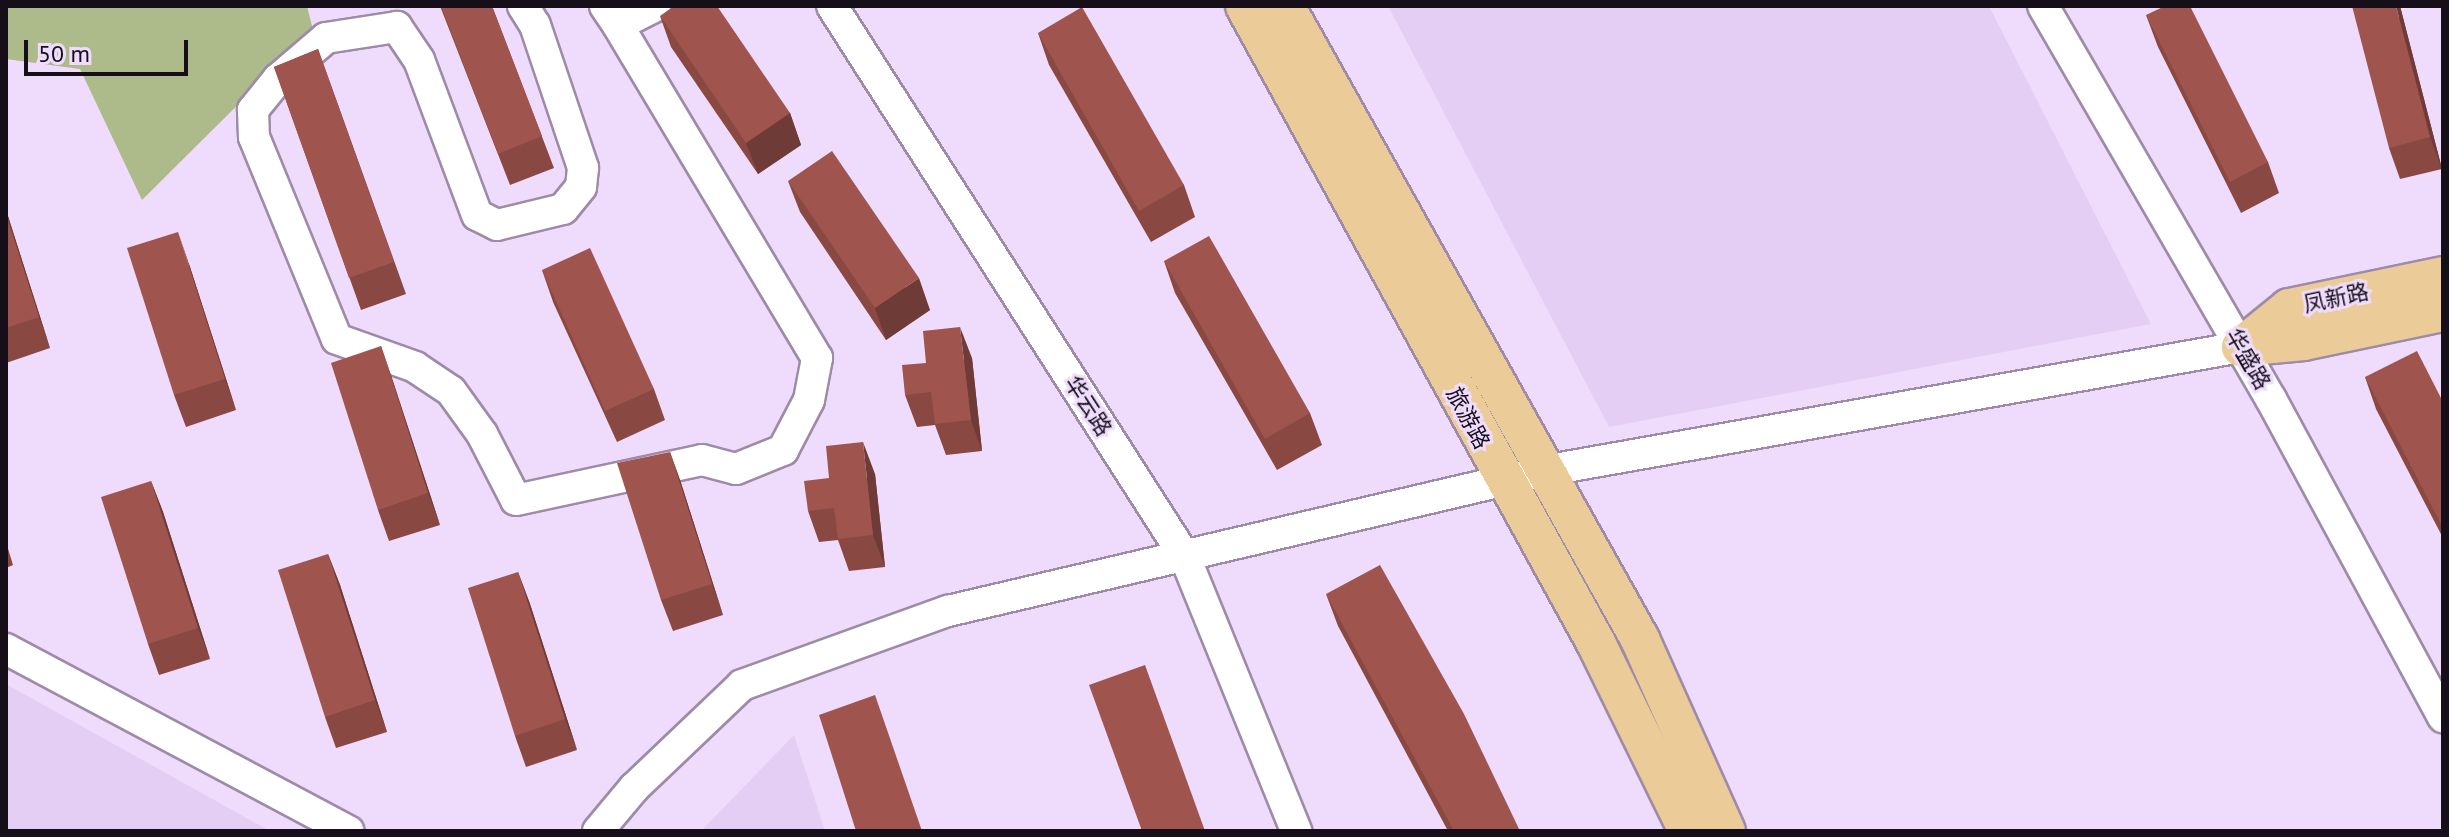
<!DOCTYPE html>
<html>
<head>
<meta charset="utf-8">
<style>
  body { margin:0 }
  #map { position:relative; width:2449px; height:837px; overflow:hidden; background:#efdcfc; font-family:"PT Sans","Noto Sans SC",sans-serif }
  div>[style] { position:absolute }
  .built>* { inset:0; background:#e5cef4 }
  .green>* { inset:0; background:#adba8a }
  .roads { filter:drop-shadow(2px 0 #9d8ba8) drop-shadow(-2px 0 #9d8ba8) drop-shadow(0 2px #9d8ba8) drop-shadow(0 -2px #9d8ba8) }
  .minor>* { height:30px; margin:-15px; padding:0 15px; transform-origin:15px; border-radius:15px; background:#fff }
  .major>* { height:38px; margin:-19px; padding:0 19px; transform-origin:19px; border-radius:19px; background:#ebcc98 }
  .wall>* { inset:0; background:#894842 }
  .shaded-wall>* { inset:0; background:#6f3b36 }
  .building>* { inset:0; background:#9f544d }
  span { translate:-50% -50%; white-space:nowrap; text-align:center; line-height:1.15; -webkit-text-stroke:6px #efdcfc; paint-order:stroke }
  .street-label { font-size:22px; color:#160f1a }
  .frame { position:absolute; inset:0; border:8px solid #160f1a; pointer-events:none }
  .scale { position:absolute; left:24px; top:40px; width:164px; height:36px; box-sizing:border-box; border:4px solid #160f1a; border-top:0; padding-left:10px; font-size:24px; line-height:28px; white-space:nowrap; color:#160f1a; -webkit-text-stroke:6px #efdcfc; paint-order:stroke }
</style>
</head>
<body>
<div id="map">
  <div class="built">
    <i style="clip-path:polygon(1388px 6px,1989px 6px,2151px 324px,1609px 427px)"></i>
    <i style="clip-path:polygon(6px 684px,270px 831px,6px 831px)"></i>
    <i style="clip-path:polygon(794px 735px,825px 831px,701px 831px)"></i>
  </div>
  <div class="green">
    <i style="clip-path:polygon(6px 6px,307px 6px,313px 30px,142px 200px,80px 69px,6px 59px)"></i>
  </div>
  <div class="roads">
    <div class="minor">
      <i style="left:523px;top:6px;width:22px;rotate:58deg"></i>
      <i style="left:535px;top:25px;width:151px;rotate:71.4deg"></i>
      <i style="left:583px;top:168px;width:19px;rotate:96deg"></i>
      <i style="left:581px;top:187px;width:28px;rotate:129deg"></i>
      <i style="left:563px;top:209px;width:68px;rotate:166.4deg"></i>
      <i style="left:497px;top:225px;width:22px;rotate:-153deg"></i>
      <i style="left:477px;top:215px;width:165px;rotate:-110.5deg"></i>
      <i style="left:419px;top:60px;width:40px;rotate:-124deg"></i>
      <i style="left:397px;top:27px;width:72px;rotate:171.2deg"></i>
      <i style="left:326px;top:38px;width:63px;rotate:139.5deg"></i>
      <i style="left:278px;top:79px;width:40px;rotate:129deg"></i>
      <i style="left:253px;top:110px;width:27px;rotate:88deg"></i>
      <i style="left:254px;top:137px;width:218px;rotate:67.7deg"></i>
      <i style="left:337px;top:339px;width:83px;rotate:19.7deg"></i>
      <i style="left:415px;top:367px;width:43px;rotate:33.7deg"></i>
      <i style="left:451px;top:391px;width:53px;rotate:54.2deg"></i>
      <i style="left:482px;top:434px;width:74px;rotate:62.7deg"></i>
      <i style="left:516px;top:500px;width:190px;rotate:-12.1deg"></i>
      <i style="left:702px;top:460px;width:35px;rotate:15deg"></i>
      <i style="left:736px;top:469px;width:51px;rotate:-22deg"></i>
      <i style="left:783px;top:450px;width:56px;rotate:-62.5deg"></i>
      <i style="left:809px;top:400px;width:43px;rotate:-79.2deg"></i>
      <i style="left:817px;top:358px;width:388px;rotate:-120.9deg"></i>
      <i style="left:605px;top:6px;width:23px;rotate:56deg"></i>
      <i style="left:618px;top:25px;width:42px;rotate:-26.6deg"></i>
      <i style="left:832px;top:6px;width:654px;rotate:57.35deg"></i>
      <i style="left:1185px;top:557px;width:296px;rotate:67.9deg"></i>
      <i style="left:2043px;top:6px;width:454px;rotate:59.9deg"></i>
      <i style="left:2271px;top:399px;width:362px;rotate:61.6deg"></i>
      <i style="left:6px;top:649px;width:388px;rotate:28deg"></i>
      <i style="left:598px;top:831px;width:56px;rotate:-50.1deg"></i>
      <i style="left:634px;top:788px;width:149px;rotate:-43.6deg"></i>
      <i style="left:742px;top:685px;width:219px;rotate:-19.8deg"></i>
      <i style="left:948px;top:611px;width:617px;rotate:-13.2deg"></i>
      <i style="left:1549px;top:470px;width:703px;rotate:-10.08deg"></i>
    </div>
    <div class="major">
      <i style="left:1245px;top:6px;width:727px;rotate:61.14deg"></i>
      <i style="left:1596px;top:643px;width:209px;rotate:63.9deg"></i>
      <i style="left:1285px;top:6px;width:726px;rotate:60.72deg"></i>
      <i style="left:1640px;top:639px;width:210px;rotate:65.9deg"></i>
      <i style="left:2241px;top:347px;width:62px;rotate:-39.1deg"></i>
      <i style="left:2289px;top:308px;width:157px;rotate:-11.7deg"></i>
      <i style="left:2241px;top:347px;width:63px;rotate:-5.4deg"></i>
      <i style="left:2304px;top:341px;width:142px;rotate:-11.8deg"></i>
    </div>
  </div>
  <div class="wall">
    <i style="clip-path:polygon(440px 6px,492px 6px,554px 168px,510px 185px)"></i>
    <i style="clip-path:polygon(2400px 6px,2442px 169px,2400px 179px,2389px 148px)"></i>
    <i style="clip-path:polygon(2146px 15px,2268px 162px,2279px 193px,2241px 213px,2158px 47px)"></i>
    <i style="clip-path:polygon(660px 16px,790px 113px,801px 145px,758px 174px,671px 47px)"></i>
    <i style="clip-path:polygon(1038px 33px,1184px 185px,1195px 217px,1151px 242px,1049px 65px)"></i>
    <i style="clip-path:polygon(318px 49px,406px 294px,361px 310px,274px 67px)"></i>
    <i style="clip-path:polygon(788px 181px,930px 310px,886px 340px,800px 212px)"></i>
    <i style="clip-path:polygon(6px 210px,50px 348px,6px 363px)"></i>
    <i style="clip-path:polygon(1164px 261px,1310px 413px,1322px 445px,1277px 470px,1175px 293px)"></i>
    <i style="clip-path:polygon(189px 264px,236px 410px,186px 427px,174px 395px)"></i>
    <i style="clip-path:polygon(542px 270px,654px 389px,665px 420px,617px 442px,553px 302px)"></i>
    <i style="clip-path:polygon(381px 346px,440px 525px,389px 541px,378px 510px)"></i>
    <i style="clip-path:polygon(972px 358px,982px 451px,946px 455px,935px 425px,917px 427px,905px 395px)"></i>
    <i style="clip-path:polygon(2365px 377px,2443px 402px,2443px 538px,2376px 409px)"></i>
    <i style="clip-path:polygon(670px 452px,681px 483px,723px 615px,673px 631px,661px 600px)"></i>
    <i style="clip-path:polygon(875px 474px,885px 567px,849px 571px,838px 540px,819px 542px,808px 511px)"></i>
    <i style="clip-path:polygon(151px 481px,163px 512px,210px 659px,159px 675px,148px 644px)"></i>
    <i style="clip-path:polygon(6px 542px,13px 565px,6px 568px)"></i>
    <i style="clip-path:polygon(328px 554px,340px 585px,387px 732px,336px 748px,325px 717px)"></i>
    <i style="clip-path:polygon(518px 572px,530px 604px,577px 750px,526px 767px,515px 736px)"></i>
    <i style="clip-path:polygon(1326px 594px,1520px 831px,1448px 831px,1338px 626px)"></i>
  </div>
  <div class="shaded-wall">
    <i style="clip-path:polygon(2396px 6px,2400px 6px,2442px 169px,2430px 137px)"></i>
    <i style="clip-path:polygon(790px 113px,801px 145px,758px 174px,746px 143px)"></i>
    <i style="clip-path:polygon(6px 210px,50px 348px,39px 317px,6px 214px)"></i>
    <i style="clip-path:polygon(178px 232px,189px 264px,236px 410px,225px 379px)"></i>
    <i style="clip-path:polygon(919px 278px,930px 310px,886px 340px,875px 308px)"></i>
    <i style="clip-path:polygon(960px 327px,972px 358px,982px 451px,971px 420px)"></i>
    <i style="clip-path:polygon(381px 346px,392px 378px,440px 525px,428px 493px)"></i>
    <i style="clip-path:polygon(863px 442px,875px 474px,885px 567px,873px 535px)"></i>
    <i style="clip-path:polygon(670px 452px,681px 483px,723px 615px,712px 584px)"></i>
    <i style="clip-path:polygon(151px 481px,163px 512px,210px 659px,198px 628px)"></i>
    <i style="clip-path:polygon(328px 554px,340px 585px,387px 732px,375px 700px)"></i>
    <i style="clip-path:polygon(518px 572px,530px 604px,577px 750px,565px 719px)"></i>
  </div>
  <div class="building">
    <i style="clip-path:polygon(441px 6px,492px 6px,542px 136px,498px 154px)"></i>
    <i style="clip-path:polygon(674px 6px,717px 6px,790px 113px,746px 143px,660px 16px)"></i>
    <i style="clip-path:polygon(2165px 6px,2190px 6px,2268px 162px,2230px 182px,2146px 15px)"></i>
    <i style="clip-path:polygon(2352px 6px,2396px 6px,2430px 137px,2389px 148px)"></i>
    <i style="clip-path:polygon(1082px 7px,1184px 185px,1139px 211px,1038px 33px)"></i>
    <i style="clip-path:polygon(318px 49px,394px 262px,349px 278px,274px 67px)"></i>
    <i style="clip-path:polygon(832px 151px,919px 278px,875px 308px,788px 181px)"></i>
    <i style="clip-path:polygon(6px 214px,39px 317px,6px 328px)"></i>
    <i style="clip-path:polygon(178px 232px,225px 379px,174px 395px,127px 248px)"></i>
    <i style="clip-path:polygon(1209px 236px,1310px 413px,1265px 439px,1164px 261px)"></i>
    <i style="clip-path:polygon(590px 248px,654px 389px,605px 411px,542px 270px)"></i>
    <i style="clip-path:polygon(960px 327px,971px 420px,935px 424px,931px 392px,905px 395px,902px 365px,926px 363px,923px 331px)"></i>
    <i style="clip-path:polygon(381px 346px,428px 493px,378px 510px,331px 363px)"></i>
    <i style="clip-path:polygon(2417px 351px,2443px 402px,2443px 528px,2365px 377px)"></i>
    <i style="clip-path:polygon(863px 442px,873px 535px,838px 539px,834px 508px,808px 511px,804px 481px,829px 478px,826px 446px)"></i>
    <i style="clip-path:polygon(670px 452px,712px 584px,661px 600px,617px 463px)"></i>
    <i style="clip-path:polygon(151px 481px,198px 628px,148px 644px,101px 497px)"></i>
    <i style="clip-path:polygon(328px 554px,375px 700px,325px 717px,278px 570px)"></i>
    <i style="clip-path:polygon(1380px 565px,1464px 714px,1520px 831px,1454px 831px,1326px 594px)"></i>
    <i style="clip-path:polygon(518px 572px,565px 719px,515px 736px,468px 588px)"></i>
    <i style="clip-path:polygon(1145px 665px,1205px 831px,1142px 831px,1089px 685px)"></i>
    <i style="clip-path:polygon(875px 695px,922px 831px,856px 831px,819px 715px)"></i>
  </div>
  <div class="street-label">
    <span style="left:2336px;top:298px;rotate:-12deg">凤新路</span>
    <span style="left:2248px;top:359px;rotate:60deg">华盛路</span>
    <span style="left:1088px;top:406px;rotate:57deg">华云路</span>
    <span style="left:1468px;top:418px;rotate:62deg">旅游路</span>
  </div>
  <div class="frame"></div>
  <div class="scale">50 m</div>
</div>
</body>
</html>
